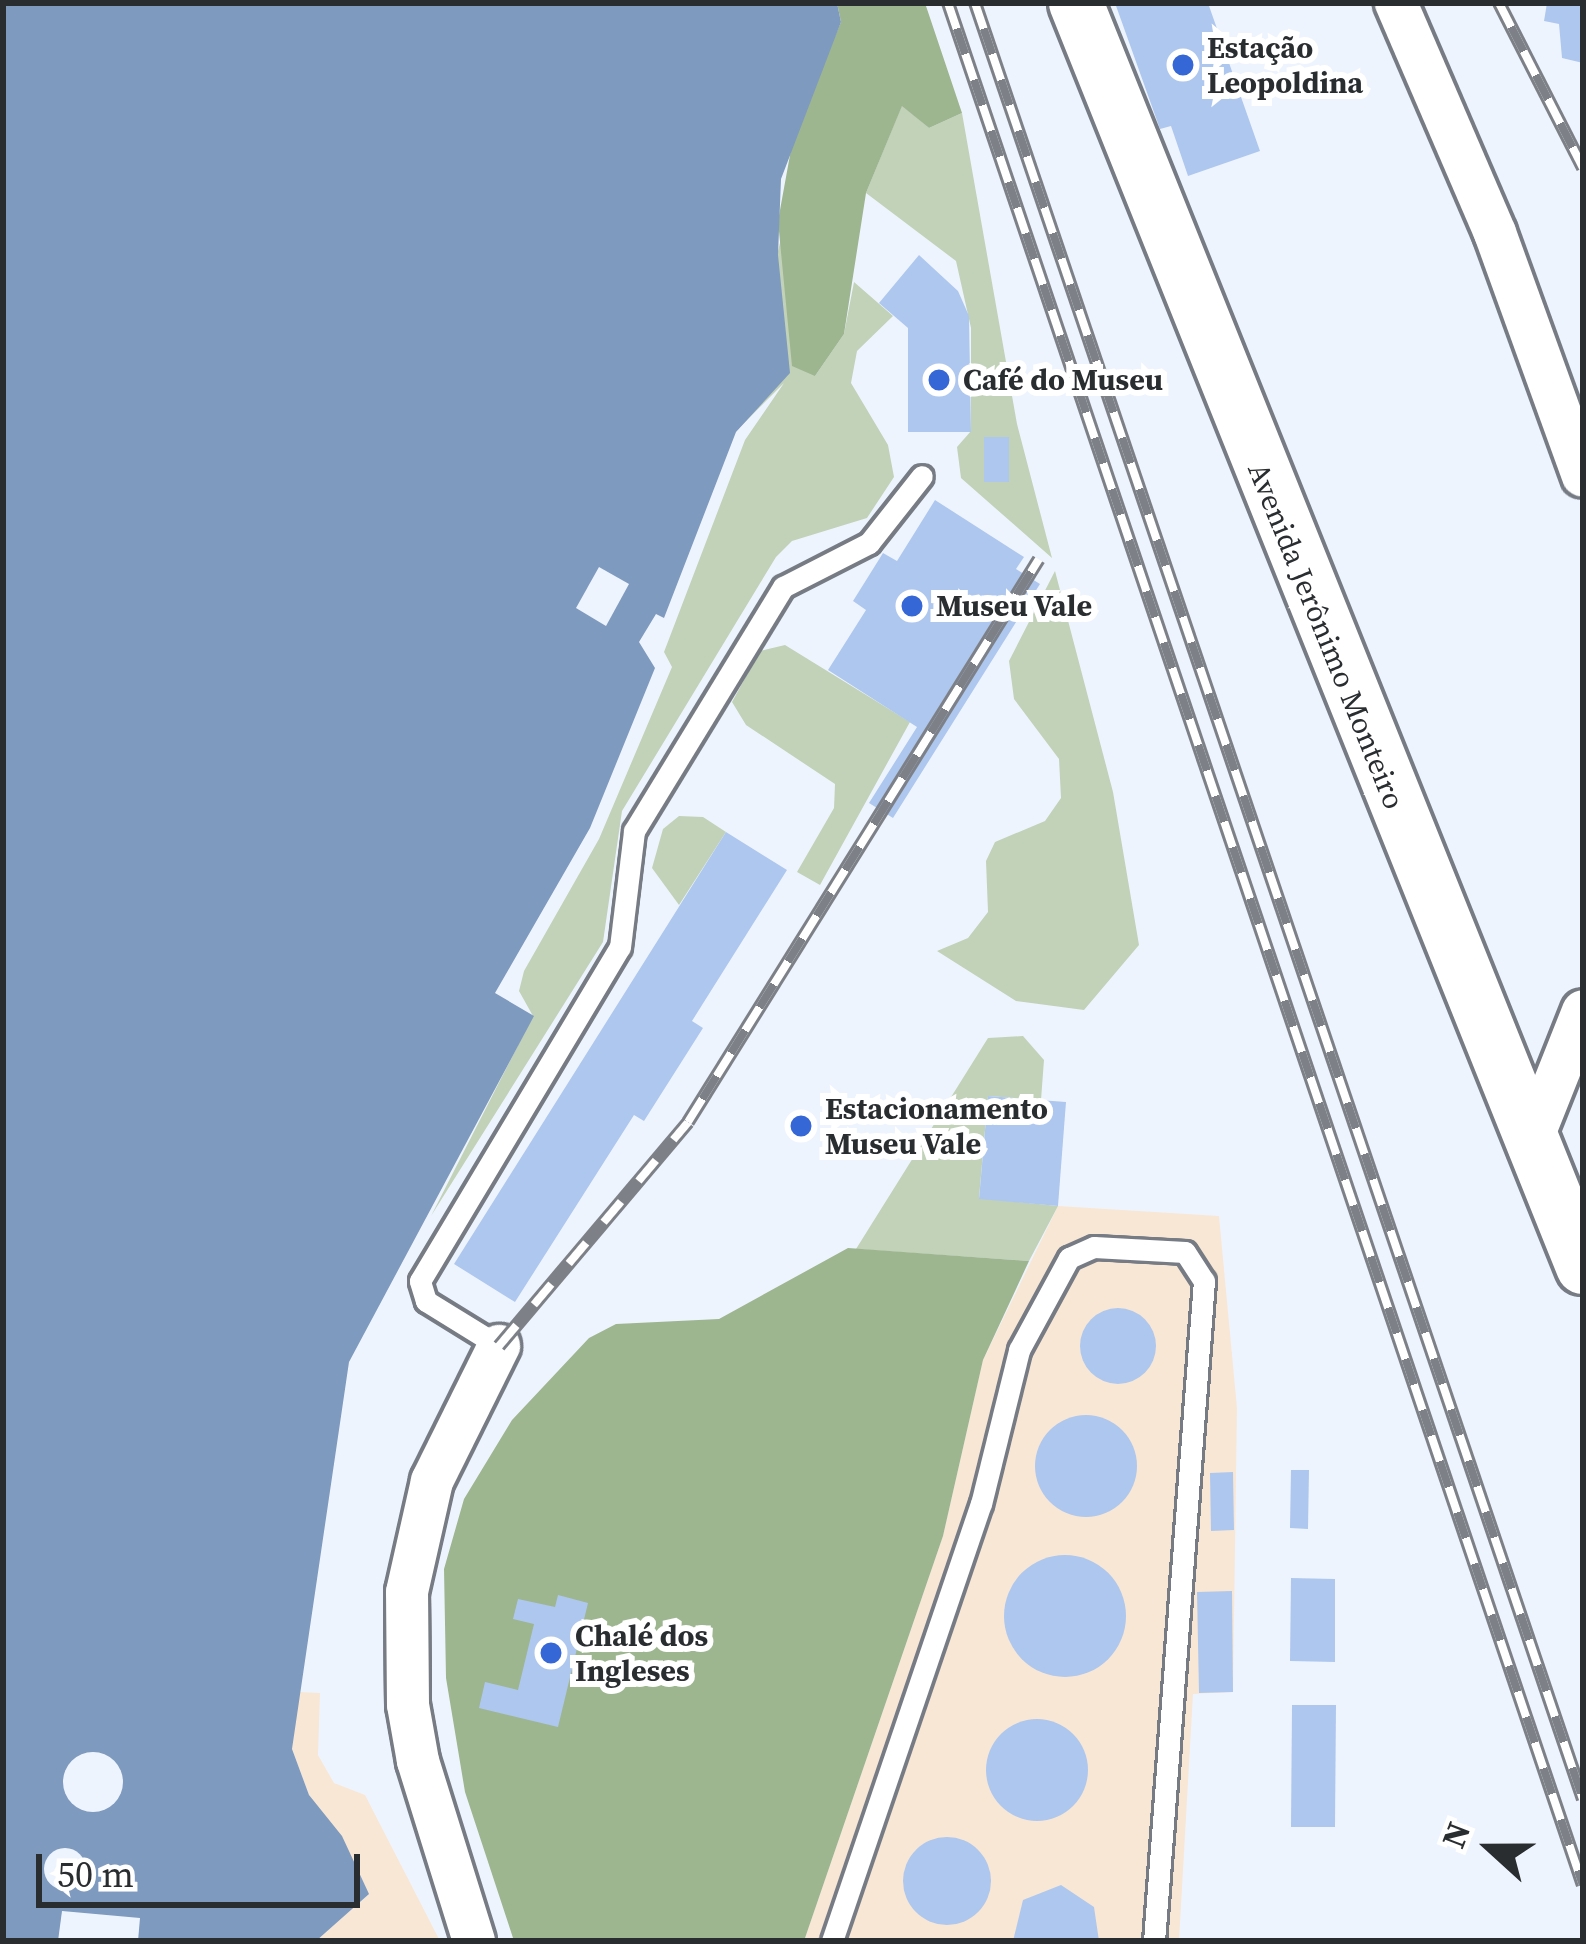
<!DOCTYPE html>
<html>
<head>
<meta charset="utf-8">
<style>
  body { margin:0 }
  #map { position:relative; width:1586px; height:1944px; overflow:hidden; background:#eef4fe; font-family:"Source Serif 4",serif }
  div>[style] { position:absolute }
  .industrial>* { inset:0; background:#f8e7d5 }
  .green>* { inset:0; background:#c1d2b8 }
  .forest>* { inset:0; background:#9db68f }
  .water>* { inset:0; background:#7e9abe }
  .pier>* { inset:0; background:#eef4fe }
  .round { border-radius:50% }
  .building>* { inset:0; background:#aec7ee }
  .roads { filter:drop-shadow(3px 0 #767b84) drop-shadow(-3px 0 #767b84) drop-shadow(0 3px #767b84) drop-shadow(0 -3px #767b84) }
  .service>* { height:21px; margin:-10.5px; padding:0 10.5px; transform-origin:10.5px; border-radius:10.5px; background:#fff }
  .minor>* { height:42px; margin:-21px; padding:0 21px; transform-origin:21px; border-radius:21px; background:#fff }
  .tertiary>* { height:54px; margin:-27px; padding:0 27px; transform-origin:27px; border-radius:27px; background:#fff }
  .rail>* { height:14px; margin-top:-7px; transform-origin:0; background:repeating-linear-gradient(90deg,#fff 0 27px,#7d8187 0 54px); box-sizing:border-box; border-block:3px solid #7d8187 }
  .dots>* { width:33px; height:33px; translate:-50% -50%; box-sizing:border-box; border:6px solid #fff; border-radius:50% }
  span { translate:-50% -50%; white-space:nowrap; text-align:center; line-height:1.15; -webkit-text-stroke:12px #fff; paint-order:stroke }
  .poi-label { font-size:30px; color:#2a2d30; font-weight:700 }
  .left { translate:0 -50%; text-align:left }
  .street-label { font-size:30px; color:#2a2d30 }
  .frame { position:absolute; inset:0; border:6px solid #2a2d30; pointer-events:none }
  .north { position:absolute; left:1430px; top:1788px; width:120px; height:120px; -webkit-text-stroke:9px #fff; paint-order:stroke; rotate:291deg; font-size:33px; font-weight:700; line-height:48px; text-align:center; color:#2a2d30 }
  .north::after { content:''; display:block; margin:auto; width:42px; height:54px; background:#2a2d30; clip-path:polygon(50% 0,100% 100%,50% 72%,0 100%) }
  .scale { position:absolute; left:36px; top:1854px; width:324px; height:54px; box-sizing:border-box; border:6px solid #2a2d30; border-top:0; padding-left:15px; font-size:36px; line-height:42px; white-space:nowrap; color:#2a2d30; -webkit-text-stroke:9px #fff; paint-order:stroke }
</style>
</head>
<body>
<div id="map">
  <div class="industrial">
    <i style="clip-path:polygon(1058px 1206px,1219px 1216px,1237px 1408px,1233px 1692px,1193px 1694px,1179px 1941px,804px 1941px,943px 1536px,983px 1360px)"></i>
    <i style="clip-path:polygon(299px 1692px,320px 1693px,318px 1755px,334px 1783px,365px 1795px,440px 1941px,316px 1941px,369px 1894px,309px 1795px,292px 1749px)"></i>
  </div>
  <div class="green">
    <i style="clip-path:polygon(837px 3px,815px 376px,844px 334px,854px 282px,893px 316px,857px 351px,851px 383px,888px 445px,894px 477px,867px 518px,792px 541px,776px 557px,622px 811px,603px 942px,431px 1216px,533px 1016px,519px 991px,524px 971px,599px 839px,672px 667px,664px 652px,745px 440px,784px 383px,735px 432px)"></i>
    <i style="clip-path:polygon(902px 105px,929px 128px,962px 113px,1017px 424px,1052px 558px,961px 478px,957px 447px,971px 431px,971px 328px,956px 261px,866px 193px)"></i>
    <i style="clip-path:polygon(1055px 571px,1113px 792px,1139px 945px,1084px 1010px,1016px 1001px,937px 951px,968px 938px,988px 912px,986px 861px,995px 842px,1045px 821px,1061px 798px,1059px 759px,1014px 699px,1009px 661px)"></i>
    <i style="clip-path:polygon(785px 645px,910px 722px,820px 885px,797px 872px,834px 808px,835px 784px,746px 725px,732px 702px,760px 651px)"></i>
    <i style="clip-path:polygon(679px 816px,703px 817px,726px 832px,679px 905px,652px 868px,663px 829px)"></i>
    <i style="clip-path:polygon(1023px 1036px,1044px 1060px,1041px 1100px,988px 1096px,979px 1198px,1058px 1206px,1029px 1261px,856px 1249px,988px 1038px)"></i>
  </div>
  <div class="forest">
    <i style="clip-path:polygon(837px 3px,925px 3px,962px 113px,929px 128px,902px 106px,866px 193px,844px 334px,815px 376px,792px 366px,778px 221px,794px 133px,841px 22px)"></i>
    <i style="clip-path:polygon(848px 1248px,1029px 1261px,983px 1360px,943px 1536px,804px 1941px,514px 1941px,465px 1792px,446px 1678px,444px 1569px,464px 1499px,512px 1420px,589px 1338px,616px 1324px,719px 1319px)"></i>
  </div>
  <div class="water">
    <i style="clip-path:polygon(3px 3px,837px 3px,841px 22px,781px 179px,778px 255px,790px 373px,736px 432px,664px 618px,656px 614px,639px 642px,655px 668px,590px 828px,495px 993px,534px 1016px,349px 1362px,292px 1749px,309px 1795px,342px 1836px,369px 1894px,316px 1941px,3px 1941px)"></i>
  </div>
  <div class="pier">
    <i style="clip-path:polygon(599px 567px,629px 584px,606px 626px,576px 608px)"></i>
    <i class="round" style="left:63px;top:1752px;width:60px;height:60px"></i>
    <i class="round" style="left:44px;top:1848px;width:42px;height:42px"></i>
    <i style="clip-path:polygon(62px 1911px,140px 1918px,138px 1941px,58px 1941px)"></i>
  </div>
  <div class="building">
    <i style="clip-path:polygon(1115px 3px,1208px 3px,1260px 151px,1188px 176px,1171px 126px,1160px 129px)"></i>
    <i style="clip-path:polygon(1547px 3px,1583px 3px,1583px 63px,1562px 58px,1559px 24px,1544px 21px)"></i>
    <i style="clip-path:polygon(919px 255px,958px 291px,969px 316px,971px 432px,908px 432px,908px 328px,879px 303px)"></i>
    <i style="clip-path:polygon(984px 437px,1009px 437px,1009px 482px,984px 482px)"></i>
    <i style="clip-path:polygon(935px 500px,1024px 557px,1016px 569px,1040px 584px,893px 818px,869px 803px,917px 727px,828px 670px,866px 610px,853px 601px,883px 553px,897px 561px)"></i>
    <i style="clip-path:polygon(726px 832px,787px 870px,692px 1021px,703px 1028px,644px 1121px,634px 1115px,515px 1302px,454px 1264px)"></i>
    <i style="clip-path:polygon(988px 1096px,1066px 1102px,1058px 1206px,979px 1199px)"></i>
    <i class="round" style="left:1080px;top:1308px;width:76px;height:76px"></i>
    <i class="round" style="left:1035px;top:1415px;width:102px;height:102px"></i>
    <i style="clip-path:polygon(1291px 1470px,1309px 1470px,1308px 1529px,1290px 1528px)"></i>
    <i style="clip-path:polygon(1233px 1472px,1234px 1530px,1211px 1531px,1210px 1473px)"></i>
    <i class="round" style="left:1004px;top:1555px;width:122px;height:122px"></i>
    <i style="clip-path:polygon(1291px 1578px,1335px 1579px,1335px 1662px,1290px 1661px)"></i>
    <i style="clip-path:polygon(1232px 1591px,1233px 1692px,1199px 1693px,1197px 1592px)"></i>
    <i style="clip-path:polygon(558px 1595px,588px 1603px,558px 1727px,479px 1708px,485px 1682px,518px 1690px,534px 1624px,513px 1619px,518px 1599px,555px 1607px)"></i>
    <i style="clip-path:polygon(1292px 1705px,1336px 1705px,1335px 1827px,1291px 1827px)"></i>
    <i class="round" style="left:986px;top:1719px;width:102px;height:102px"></i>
    <i class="round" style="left:903px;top:1837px;width:88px;height:88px"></i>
    <i style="clip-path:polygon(1061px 1885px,1094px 1907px,1099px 1941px,1013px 1941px,1023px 1900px)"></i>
  </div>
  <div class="roads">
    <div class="service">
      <i style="left:499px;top:1346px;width:86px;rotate:-148.3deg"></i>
      <i style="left:426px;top:1301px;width:21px;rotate:-107deg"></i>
      <i style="left:420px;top:1281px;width:389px;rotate:-59.1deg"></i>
      <i style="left:620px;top:947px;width:117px;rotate:-83.1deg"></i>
      <i style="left:634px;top:831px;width:286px;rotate:-58.6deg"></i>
      <i style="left:783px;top:587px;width:97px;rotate:-27.1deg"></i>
      <i style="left:869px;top:543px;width:85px;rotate:-51.7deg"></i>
      <i style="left:832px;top:1941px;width:462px;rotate:-71.2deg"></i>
      <i style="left:981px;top:1504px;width:159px;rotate:-76.1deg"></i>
      <i style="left:1019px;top:1350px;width:105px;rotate:-61.5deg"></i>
      <i style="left:1069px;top:1258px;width:27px;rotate:-24deg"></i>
      <i style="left:1094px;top:1247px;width:91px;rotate:3.1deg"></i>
      <i style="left:1185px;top:1252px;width:35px;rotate:57deg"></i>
      <i style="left:1204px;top:1281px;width:662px;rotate:94.33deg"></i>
    </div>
    <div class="minor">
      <i style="left:1396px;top:3px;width:250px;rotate:66.7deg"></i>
      <i style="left:1495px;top:233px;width:258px;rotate:70.1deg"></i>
      <i style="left:1529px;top:1147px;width:146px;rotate:-68.3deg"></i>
      <i style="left:474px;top:1941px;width:189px;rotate:-107.3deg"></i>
      <i style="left:418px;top:1761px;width:57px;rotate:-100.1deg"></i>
      <i style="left:408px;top:1705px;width:113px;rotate:-90.5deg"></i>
      <i style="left:407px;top:1592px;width:114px;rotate:-77.3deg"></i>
      <i style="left:432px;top:1481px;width:151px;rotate:-63.6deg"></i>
    </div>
    <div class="tertiary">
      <i style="left:1076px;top:3px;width:1362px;rotate:68.14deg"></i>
    </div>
  </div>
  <div class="rail">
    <i style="left:948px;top:3px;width:1986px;rotate:71.36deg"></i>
    <i style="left:975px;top:3px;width:1896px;rotate:71.3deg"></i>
    <i style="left:1499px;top:3px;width:185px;rotate:63deg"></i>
    <i style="left:499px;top:1346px;width:293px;rotate:-49.8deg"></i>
    <i style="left:688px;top:1122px;width:663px;rotate:-58.06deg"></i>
  </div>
  <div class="dots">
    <i style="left:1183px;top:65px;background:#3667d7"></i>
    <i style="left:939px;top:380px;background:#3667d7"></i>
    <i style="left:912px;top:606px;background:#3667d7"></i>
    <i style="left:801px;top:1126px;background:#3667d7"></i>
    <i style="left:551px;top:1653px;background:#3667d7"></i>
  </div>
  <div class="poi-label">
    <span class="left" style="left:1207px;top:65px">Estação<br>Leopoldina</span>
    <span class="left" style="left:963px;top:380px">Café do Museu</span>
    <span class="left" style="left:936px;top:606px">Museu Vale</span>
    <span class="left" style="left:825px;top:1126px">Estacionamento<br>Museu Vale</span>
    <span class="left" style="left:575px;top:1653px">Chalé dos<br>Ingleses</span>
  </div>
  <div class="street-label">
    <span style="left:1326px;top:636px;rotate:68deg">Avenida Jerônimo Monteiro</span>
  </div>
  <div class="frame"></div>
  <div class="north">N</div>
  <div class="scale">50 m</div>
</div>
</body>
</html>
